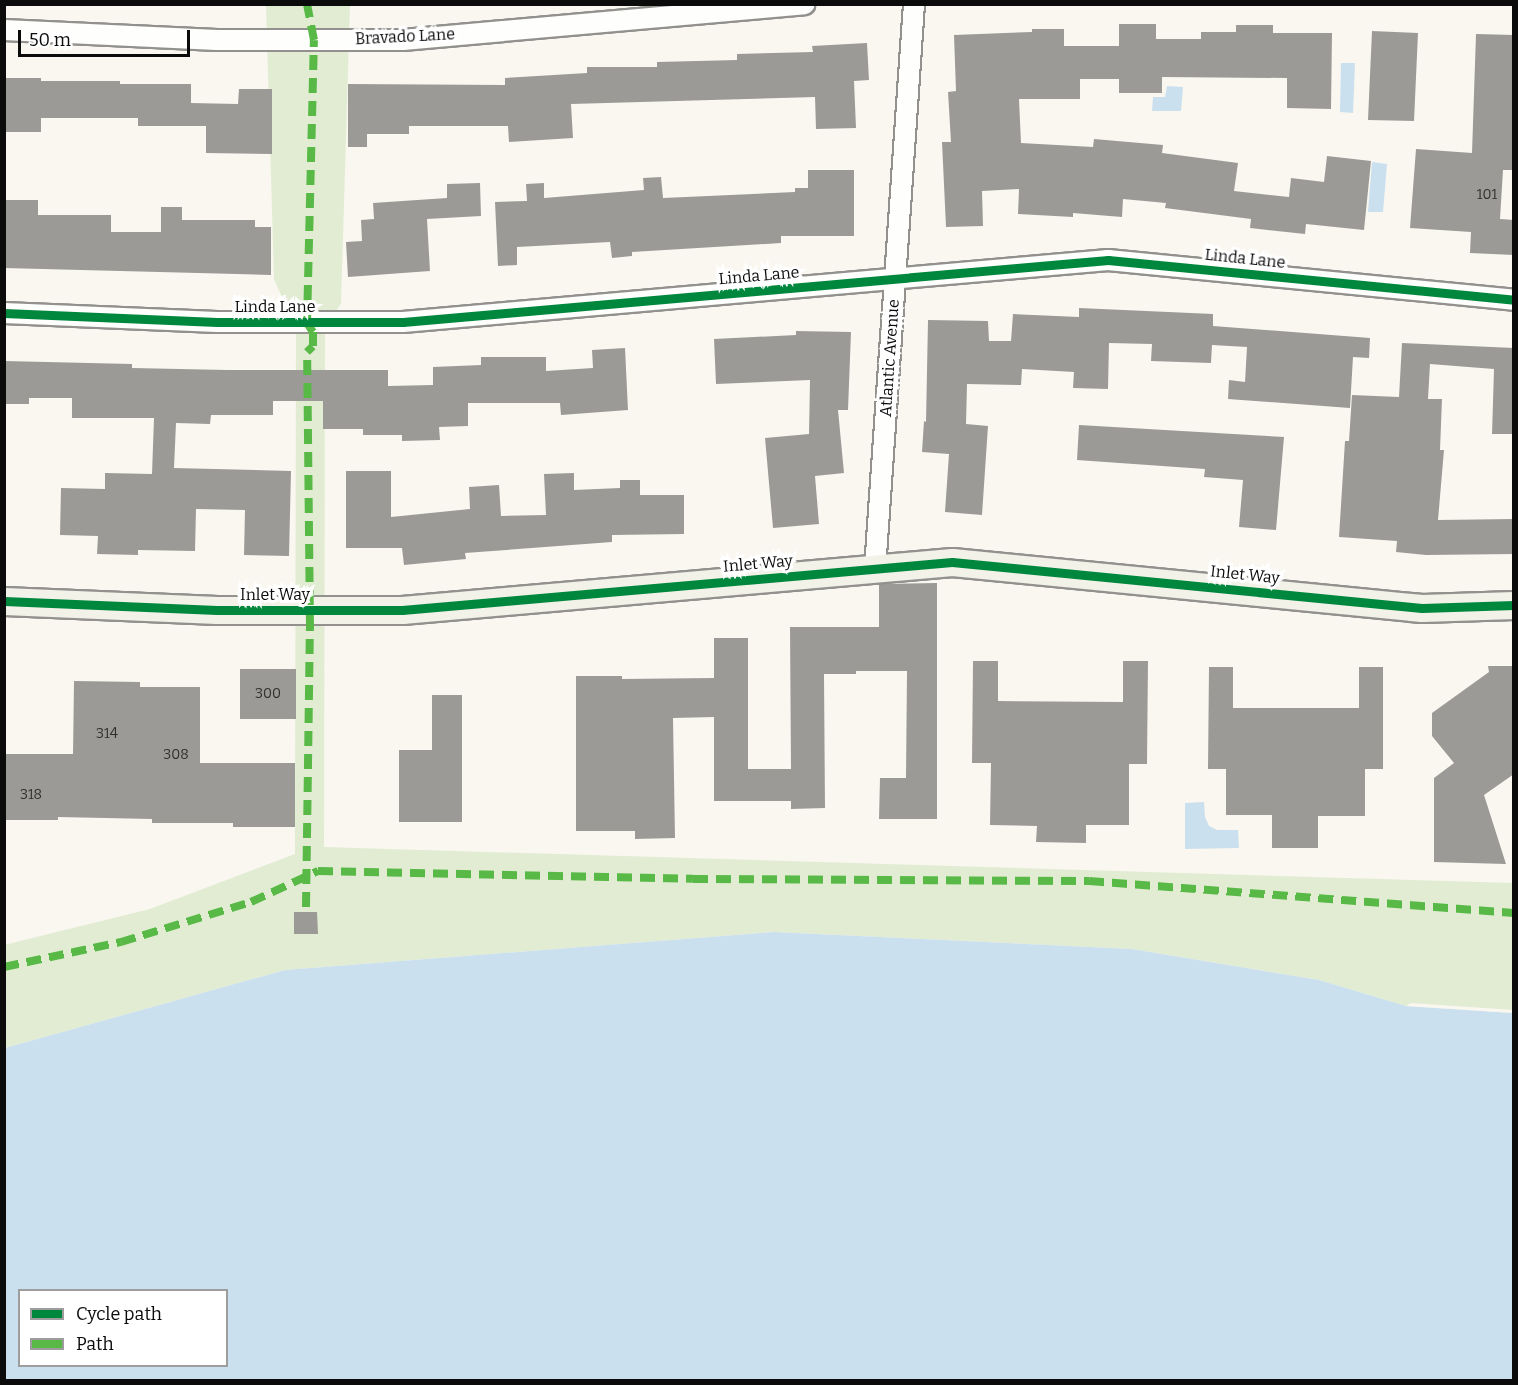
<!DOCTYPE html>
<html>
<head>
<meta charset="utf-8">
<style>
  body { margin:0 }
  #map { position:relative; width:1518px; height:1385px; overflow:hidden; background:#f9f7f0; font-family:Bitter,serif }
  div>[style] { position:absolute }
  .green>* { inset:0; background:#e1ecd2 }
  .water>* { inset:0; background:#cae0ef }
  .pier>* { inset:0; background:#f9f7f0 }
  .building>* { inset:0; background:#9c9a96 }
  .roads { filter:drop-shadow(2px 0 #92918e) drop-shadow(-2px 0 #92918e) drop-shadow(0 2px #92918e) drop-shadow(0 -2px #92918e) }
  .street>* { height:20px; margin:-10px; padding:0 10px; transform-origin:10px; border-radius:10px; background:#fefefd }
  .secondary>* { height:27px; margin:-13.5px; padding:0 13.5px; transform-origin:13.5px; border-radius:13.5px; background:#f3f2e9 }
  .quiet>* { height:8px; margin-top:-4px; transform-origin:0; background:repeating-linear-gradient(90deg,#58b947 0 15px,transparent 0 23px) }
  .cycleway>* { height:9px; margin:-4.5px; padding:0 4.5px; transform-origin:4.5px; border-radius:4.5px; background:#00873e }
  span { translate:-50% -50%; white-space:nowrap; text-align:center; line-height:1.15; -webkit-text-stroke:6px #fff; paint-order:stroke }
  .number-label { font-size:14px; color:#2f2f2e }
  .number-label span { -webkit-text-stroke-width:0 }
  .street-label { font-size:16px; color:#0b0b0b }
  .frame { position:absolute; inset:0; border:6px solid #0b0b0b; pointer-events:none }
  .legend { position:absolute; left:18px; top:1289px; width:210px; height:78px; box-sizing:border-box; background:#fff; border:2px solid #9d9d9d; margin:0; padding:8px 10px; list-style:none; font-size:18px; color:#0b0b0b }
  .legend li { display:flex; align-items:center; gap:12px; height:30px }
  .legend b { width:30px; border:2px solid #9d9d9d }
  .scale { position:absolute; left:18px; top:30px; width:172px; height:27px; box-sizing:border-box; border:3px solid #0b0b0b; border-top:0; padding-left:8px; font-size:18px; line-height:21px; white-space:nowrap; color:#0b0b0b; -webkit-text-stroke:4px #fff; paint-order:stroke }
</style>
</head>
<body>
<div id="map">
  <div class="green">
    <i style="clip-path:polygon(350px 4px,341px 303px,325px 331px,324px 847px,1513px 883px,1514px 1013px,1406px 1006px,1319px 980px,1132px 949px,774px 932px,285px 970px,5px 1048px,4px 945px,150px 909px,295px 854px,296px 329px,274px 279px,266px 5px)"></i>
  </div>
  <div class="water">
    <i style="clip-path:polygon(1341px 63px,1355px 63px,1353px 113px,1340px 112px)"></i>
    <i style="clip-path:polygon(1167px 86px,1183px 87px,1181px 111px,1152px 111px,1153px 97px,1165px 97px)"></i>
    <i style="clip-path:polygon(1372px 162px,1387px 164px,1383px 212px,1368px 212px)"></i>
    <i style="clip-path:polygon(1204px 802px,1205px 817px,1209px 826px,1217px 830px,1238px 830px,1239px 848px,1185px 849px,1185px 803px)"></i>
    <i style="clip-path:polygon(evenodd,774px 932px,1132px 949px,1319px 980px,1406px 1006px,1513px 1013px,1513px 1380px,5px 1380px,5px 1048px,285px 970px,774px 932px,20px 1290px,226px 1290px,226px 1366px,20px 1366px,20px 1290px)"></i>
  </div>
  <div class="pier">
    <i style="clip-path:polygon(1411px 1003px,1514px 1010px,1513px 1013px,1406px 1006px)"></i>
  </div>
  <div class="building">
    <i style="clip-path:polygon(1119px 24px,1156px 24px,1156px 39px,1201px 39px,1201px 32px,1236px 32px,1236px 25px,1273px 25px,1273px 33px,1332px 33px,1331px 109px,1287px 108px,1287px 78px,1162px 77px,1162px 93px,1119px 93px,1119px 79px,1080px 79px,1080px 99px,1019px 99px,1021px 143px,1093px 147px,1094px 139px,1163px 145px,1162px 153px,1238px 163px,1234px 191px,1289px 197px,1291px 178px,1324px 182px,1327px 156px,1371px 161px,1364px 230px,1306px 224px,1305px 234px,1250px 228px,1251px 219px,1165px 208px,1166px 203px,1123px 199px,1122px 217px,1073px 213px,1073px 217px,1018px 214px,1019px 189px,982px 191px,983px 226px,946px 227px,942px 142px,951px 142px,948px 92px,956px 91px,954px 35px,1032px 32px,1032px 29px,1064px 29px,1064px 46px,1119px 46px)"></i>
    <i style="clip-path:polygon(1372px 31px,1418px 33px,1414px 121px,1368px 120px)"></i>
    <i style="clip-path:polygon(1476px 34px,1514px 35px,1514px 170px,1503px 170px,1500px 219px,1514px 220px,1514px 255px,1470px 253px,1471px 232px,1410px 228px,1416px 149px,1472px 153px)"></i>
    <i style="clip-path:polygon(867px 43px,869px 80px,854px 81px,856px 128px,816px 129px,815px 97px,571px 104px,573px 138px,509px 142px,508px 126px,409px 126px,409px 134px,367px 134px,367px 147px,348px 147px,348px 84px,505px 85px,505px 78px,587px 73px,587px 67px,657px 67px,657px 62px,737px 60px,737px 54px,813px 52px,812px 46px)"></i>
    <i style="clip-path:polygon(6px 78px,41px 78px,41px 81px,120px 81px,120px 84px,191px 84px,191px 103px,238px 104px,239px 89px,272px 89px,272px 154px,206px 153px,206px 126px,138px 126px,138px 118px,41px 118px,41px 132px,4px 132px)"></i>
    <i style="clip-path:polygon(808px 170px,854px 170px,854px 236px,781px 236px,781px 243px,632px 252px,632px 256px,612px 258px,610px 242px,517px 247px,517px 265px,498px 266px,495px 202px,527px 201px,526px 184px,544px 183px,544px 198px,644px 190px,643px 178px,661px 177px,663px 198px,795px 192px,795px 188px,808px 188px)"></i>
    <i style="clip-path:polygon(480px 183px,481px 216px,427px 219px,430px 271px,348px 277px,346px 242px,362px 241px,361px 220px,374px 219px,373px 203px,447px 198px,447px 184px)"></i>
    <i style="clip-path:polygon(4px 200px,38px 200px,38px 215px,111px 215px,111px 232px,161px 232px,161px 207px,182px 207px,182px 220px,255px 220px,255px 227px,271px 227px,271px 275px,4px 268px)"></i>
    <i style="clip-path:polygon(1079px 308px,1213px 314px,1213px 326px,1370px 338px,1369px 358px,1353px 357px,1350px 408px,1228px 399px,1229px 380px,1245px 382px,1247px 347px,1212px 345px,1211px 363px,1151px 361px,1152px 344px,1109px 343px,1108px 389px,1073px 388px,1074px 372px,1022px 369px,1021px 385px,967px 384px,966px 424px,988px 426px,982px 515px,945px 512px,949px 454px,922px 452px,924px 421px,926px 422px,928px 320px,988px 321px,989px 341px,1011px 341px,1013px 314px,1079px 317px)"></i>
    <i style="clip-path:polygon(796px 331px,851px 332px,848px 410px,838px 410px,844px 473px,815px 476px,819px 524px,773px 528px,765px 438px,809px 434px,810px 380px,716px 384px,714px 339px,796px 335px)"></i>
    <i style="clip-path:polygon(1402px 343px,1514px 348px,1514px 434px,1492px 434px,1494px 369px,1430px 364px,1428px 399px,1442px 399px,1440px 450px,1444px 450px,1438px 520px,1514px 519px,1514px 554px,1426px 555px,1396px 552px,1397px 541px,1339px 537px,1345px 441px,1349px 441px,1352px 395px,1399px 397px)"></i>
    <i style="clip-path:polygon(625px 348px,628px 410px,561px 415px,560px 403px,468px 403px,468px 426px,439px 427px,440px 440px,402px 441px,402px 435px,363px 435px,363px 429px,323px 429px,323px 401px,273px 401px,273px 415px,211px 415px,210px 424px,176px 423px,174px 468px,291px 471px,289px 556px,244px 555px,245px 510px,196px 509px,195px 551px,138px 550px,138px 555px,97px 554px,98px 536px,60px 535px,61px 488px,105px 489px,105px 473px,152px 474px,154px 418px,72px 418px,72px 398px,29px 398px,29px 404px,4px 404px,4px 361px,132px 364px,132px 368px,227px 370px,388px 370px,388px 386px,433px 385px,433px 367px,481px 365px,481px 357px,546px 357px,546px 371px,593px 368px,592px 350px)"></i>
    <i style="clip-path:polygon(1079px 425px,1284px 437px,1276px 530px,1239px 527px,1243px 480px,1204px 477px,1205px 469px,1077px 460px)"></i>
    <i style="clip-path:polygon(346px 471px,391px 471px,391px 517px,470px 509px,469px 487px,499px 485px,501px 516px,546px 515px,544px 474px,574px 473px,574px 490px,620px 488px,620px 480px,640px 480px,640px 495px,684px 495px,684px 534px,612px 535px,612px 542px,465px 553px,466px 559px,404px 565px,402px 548px,346px 548px)"></i>
    <i style="clip-path:polygon(937px 583px,937px 819px,879px 819px,880px 778px,906px 778px,907px 671px,856px 671px,856px 674px,824px 674px,825px 808px,791px 809px,791px 801px,714px 801px,714px 717px,673px 718px,675px 838px,635px 839px,635px 831px,576px 831px,576px 676px,622px 676px,622px 679px,714px 678px,714px 638px,748px 638px,748px 769px,791px 769px,790px 627px,879px 627px,879px 584px)"></i>
    <i style="clip-path:polygon(973px 661px,998px 661px,998px 701px,1123px 702px,1123px 661px,1148px 661px,1147px 764px,1129px 764px,1129px 825px,1086px 825px,1086px 843px,1036px 842px,1037px 826px,990px 825px,991px 763px,972px 763px)"></i>
    <i style="clip-path:polygon(1488px 666px,1514px 666px,1514px 774px,1484px 795px,1506px 864px,1434px 862px,1434px 778px,1454px 763px,1432px 736px,1432px 713px,1489px 672px)"></i>
    <i style="clip-path:polygon(1209px 667px,1233px 667px,1233px 708px,1359px 708px,1359px 667px,1383px 667px,1383px 769px,1365px 769px,1365px 816px,1318px 816px,1318px 848px,1272px 848px,1272px 815px,1226px 815px,1226px 769px,1208px 769px)"></i>
    <i style="clip-path:polygon(240px 669px,296px 669px,296px 719px,240px 719px)"></i>
    <i style="clip-path:polygon(74px 681px,140px 682px,140px 687px,200px 687px,200px 763px,295px 763px,295px 827px,233px 827px,233px 823px,152px 823px,152px 819px,58px 817px,58px 820px,4px 820px,4px 754px,73px 754px)"></i>
    <i style="clip-path:polygon(432px 695px,462px 695px,462px 822px,399px 822px,399px 750px,432px 750px)"></i>
    <i style="clip-path:polygon(294px 912px,317px 912px,318px 934px,294px 934px)"></i>
  </div>
  <div class="roads">
    <div class="street">
      <i style="left:4px;top:30px;width:213px;rotate:2.7deg"></i>
      <i style="left:217px;top:40px;width:186px"></i>
      <i style="left:403px;top:40px;width:403px;rotate:-5.1deg"></i>
      <i style="left:4px;top:313px;width:213px;rotate:2.4deg"></i>
      <i style="left:217px;top:322px;width:186px"></i>
      <i style="left:403px;top:322px;width:708px;rotate:-5.03deg"></i>
      <i style="left:1108px;top:260px;width:408px;rotate:5.6deg"></i>
      <i style="left:875px;top:569px;width:566px;rotate:-86.05deg"></i>
    </div>
    <div class="secondary">
      <i style="left:4px;top:601px;width:213px;rotate:2.4deg"></i>
      <i style="left:217px;top:610px;width:185px"></i>
      <i style="left:402px;top:610px;width:552px;rotate:-4.99deg"></i>
      <i style="left:952px;top:562px;width:472px;rotate:5.6deg"></i>
      <i style="left:1422px;top:608px;width:92px;rotate:-1.9deg"></i>
    </div>
  </div>
  <div class="quiet">
    <i style="left:306px;top:907px;width:279px;rotate:-89.2deg"></i>
    <i style="left:310px;top:628px;width:276px;rotate:-90.6deg"></i>
    <i style="left:307px;top:352px;width:8px;rotate:-45deg"></i>
    <i style="left:313px;top:346px;width:14px;rotate:-90deg"></i>
    <i style="left:313px;top:332px;width:11px;rotate:-124deg"></i>
    <i style="left:307px;top:323px;width:283px;rotate:-88.6deg"></i>
    <i style="left:314px;top:40px;width:37px;rotate:-101deg"></i>
    <i style="left:4px;top:967px;width:120px;rotate:-12.1deg"></i>
    <i style="left:121px;top:942px;width:136px;rotate:-17.1deg"></i>
    <i style="left:251px;top:902px;width:74px;rotate:-24.8deg"></i>
    <i style="left:318px;top:871px;width:375px;rotate:1.2deg"></i>
    <i style="left:693px;top:879px;width:396px;rotate:0.3deg"></i>
    <i style="left:1089px;top:881px;width:426px;rotate:4.3deg"></i>
  </div>
  <div class="cycleway">
    <i style="left:4px;top:313px;width:213px;rotate:2.4deg"></i>
    <i style="left:217px;top:322px;width:186px"></i>
    <i style="left:403px;top:322px;width:708px;rotate:-5.03deg"></i>
    <i style="left:1108px;top:260px;width:408px;rotate:5.6deg"></i>
    <i style="left:4px;top:601px;width:213px;rotate:2.4deg"></i>
    <i style="left:217px;top:610px;width:185px"></i>
    <i style="left:402px;top:610px;width:552px;rotate:-4.99deg"></i>
    <i style="left:952px;top:562px;width:472px;rotate:5.6deg"></i>
    <i style="left:1422px;top:608px;width:92px;rotate:-1.9deg"></i>
  </div>
  <div class="number-label">
    <span style="left:1487px;top:195px">101</span>
    <span style="left:268px;top:694px">300</span>
    <span style="left:107px;top:734px">314</span>
    <span style="left:176px;top:755px">308</span>
    <span style="left:31px;top:795px">318</span>
  </div>
  <div class="street-label">
    <span style="left:405px;top:37px;rotate:-3deg">Bravado Lane</span>
    <span style="left:1245px;top:259px;rotate:6deg">Linda Lane</span>
    <span style="left:759px;top:276px;rotate:-5deg">Linda Lane</span>
    <span style="left:275px;top:307px">Linda Lane</span>
    <span style="left:890px;top:358px;rotate:-86deg">Atlantic Avenue</span>
    <span style="left:758px;top:564px;rotate:-5deg">Inlet Way</span>
    <span style="left:1245px;top:575px;rotate:6deg">Inlet Way</span>
    <span style="left:275px;top:595px">Inlet Way</span>
  </div>
  <div class="frame"></div>
  <ul class="legend">
  <li><b style="height:8px;background:#00873e"></b>Cycle path</li>
  <li><b style="height:8px;background:#58b947"></b>Path</li>
  </ul>
  <div class="scale">50 m</div>
</div>
</body>
</html>
